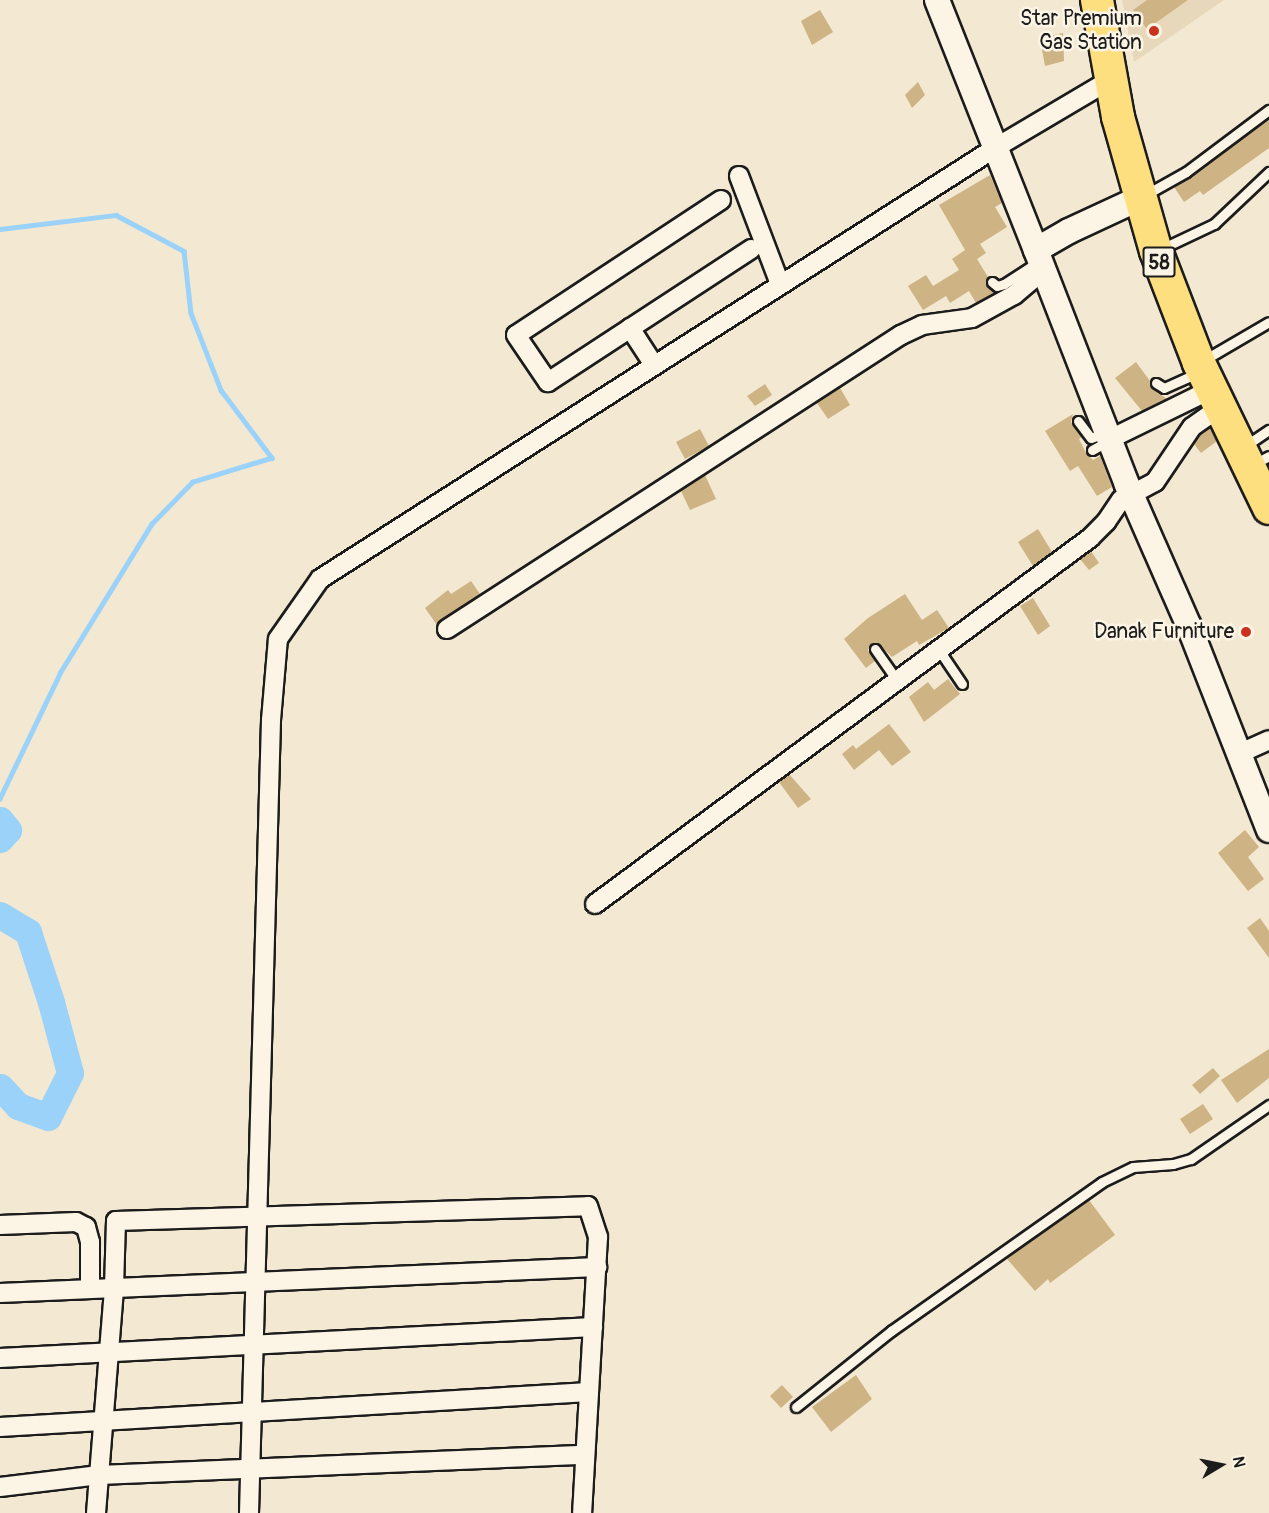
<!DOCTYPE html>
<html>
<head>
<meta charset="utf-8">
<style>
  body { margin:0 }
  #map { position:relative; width:1269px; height:1513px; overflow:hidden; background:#f3e8d2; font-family:Pangolin,sans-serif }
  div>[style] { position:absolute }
  .built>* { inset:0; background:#e8d8bb }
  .stream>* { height:4.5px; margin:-2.25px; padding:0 2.25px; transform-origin:2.25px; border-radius:2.25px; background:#9ad2fa }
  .river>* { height:27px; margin:-13.5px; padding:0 13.5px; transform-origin:13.5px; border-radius:13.5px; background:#9ad2fa }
  .building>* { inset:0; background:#ceb384 }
  .roads { filter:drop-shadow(2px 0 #1c1c1c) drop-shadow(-2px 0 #1c1c1c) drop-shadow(0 2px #1c1c1c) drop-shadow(0 -2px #1c1c1c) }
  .lane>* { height:9px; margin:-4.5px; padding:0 4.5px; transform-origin:4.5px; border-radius:4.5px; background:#fcf5e5 }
  .street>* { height:18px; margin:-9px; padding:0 9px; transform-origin:9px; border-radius:9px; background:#fcf5e5 }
  .secondary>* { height:24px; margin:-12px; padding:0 12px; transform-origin:12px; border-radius:12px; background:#fcf5e5 }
  .highway>* { height:32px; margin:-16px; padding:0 16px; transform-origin:16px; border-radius:16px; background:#fedf80 }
  .dots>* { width:16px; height:16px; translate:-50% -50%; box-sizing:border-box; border:3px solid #fcf5e5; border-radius:50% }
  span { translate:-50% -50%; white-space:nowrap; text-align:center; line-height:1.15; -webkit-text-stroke:5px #fcf5e5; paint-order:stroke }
  .shield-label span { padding:2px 4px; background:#fcf5e5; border:2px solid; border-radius:4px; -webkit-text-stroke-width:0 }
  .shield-label { font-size:20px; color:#1c1c1c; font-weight:700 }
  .poi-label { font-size:21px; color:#1c1c1c }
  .right { translate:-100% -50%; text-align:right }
  .north { position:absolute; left:1191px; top:1435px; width:60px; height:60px; -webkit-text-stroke:4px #fcf5e5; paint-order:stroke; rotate:80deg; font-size:16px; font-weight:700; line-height:24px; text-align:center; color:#1c1c1c }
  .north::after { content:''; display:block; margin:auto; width:21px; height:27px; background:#1c1c1c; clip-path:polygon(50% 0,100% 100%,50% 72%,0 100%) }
</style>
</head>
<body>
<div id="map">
  <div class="built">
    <i style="clip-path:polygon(1122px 0,1224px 0,1134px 62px)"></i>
  </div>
  <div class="stream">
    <i style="left:0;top:229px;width:117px;rotate:-6.9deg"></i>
    <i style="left:116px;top:215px;width:77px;rotate:27.9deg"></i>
    <i style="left:184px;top:251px;width:62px;rotate:83.6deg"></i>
    <i style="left:191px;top:313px;width:83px;rotate:68.7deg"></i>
    <i style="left:221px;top:390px;width:85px;rotate:53.1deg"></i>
    <i style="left:272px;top:458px;width:83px;rotate:163.1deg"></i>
    <i style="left:193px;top:482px;width:59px;rotate:134.3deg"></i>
    <i style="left:152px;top:524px;width:174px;rotate:121.6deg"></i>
    <i style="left:61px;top:672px;width:141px;rotate:115.7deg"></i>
  </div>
  <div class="river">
    <i style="left:0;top:820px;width:13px;rotate:51deg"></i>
    <i style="left:8px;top:830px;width:12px;rotate:132deg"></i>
    <i style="left:0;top:915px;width:33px;rotate:31deg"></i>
    <i style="left:28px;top:932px;width:74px;rotate:71.8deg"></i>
    <i style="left:51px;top:1002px;width:73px;rotate:75deg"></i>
    <i style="left:70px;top:1073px;width:49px;rotate:116.6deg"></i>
    <i style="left:48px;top:1117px;width:32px;rotate:-160deg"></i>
    <i style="left:18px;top:1106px;width:26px;rotate:-133deg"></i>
  </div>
  <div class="building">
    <i style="clip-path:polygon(1147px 0,1188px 0,1147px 29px,1133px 10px)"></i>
    <i style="clip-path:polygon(820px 10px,833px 32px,812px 45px,801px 21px)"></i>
    <i style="clip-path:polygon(1063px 33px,1064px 61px,1045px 66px,1040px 38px)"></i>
    <i style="clip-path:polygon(918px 82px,925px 95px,912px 108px,905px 95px)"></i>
    <i style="clip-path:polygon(1269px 120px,1269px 148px,1203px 195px,1200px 191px,1184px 202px,1174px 187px)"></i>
    <i style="clip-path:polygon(990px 175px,1002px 203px,995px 207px,1007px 227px,980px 244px,986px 253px,977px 259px,988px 277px,986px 285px,995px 292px,976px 303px,969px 291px,950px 303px,946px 296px,923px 310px,908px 286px,926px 275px,933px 286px,959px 270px,952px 259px,965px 250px,939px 205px)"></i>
    <i style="clip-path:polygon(1136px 362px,1150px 381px,1150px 387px,1167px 399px,1142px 411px,1115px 378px)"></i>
    <i style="clip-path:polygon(765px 384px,772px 395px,755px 406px,747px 396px)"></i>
    <i style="clip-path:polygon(840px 388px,850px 405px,828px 419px,817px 403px)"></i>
    <i style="clip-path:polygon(1073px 414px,1071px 422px,1082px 437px,1079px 439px,1086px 453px,1093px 460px,1100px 456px,1112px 487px,1097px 496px,1078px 466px,1070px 471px,1045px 431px)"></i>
    <i style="clip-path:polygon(1210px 428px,1217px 441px,1201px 453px,1194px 444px,1200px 435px)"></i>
    <i style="clip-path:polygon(700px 429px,709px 446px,685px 459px,676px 442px)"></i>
    <i style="clip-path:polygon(705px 475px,716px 499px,690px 510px,681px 491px)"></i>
    <i style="clip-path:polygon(1038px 529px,1052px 552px,1033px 566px,1018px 542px)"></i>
    <i style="clip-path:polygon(1091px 551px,1099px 563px,1089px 570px,1080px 559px)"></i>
    <i style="clip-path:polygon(471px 581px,480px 594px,437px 625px,425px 608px,448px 590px,451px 594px)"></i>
    <i style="clip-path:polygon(905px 594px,922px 620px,937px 610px,949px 628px,919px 645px,917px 641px,892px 657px,878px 643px,872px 643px,868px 650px,875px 661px,866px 668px,844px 639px,868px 618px)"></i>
    <i style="clip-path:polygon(1033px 598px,1050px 626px,1038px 635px,1020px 606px)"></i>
    <i style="clip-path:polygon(948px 679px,960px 694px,924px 722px,909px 697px,928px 682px,934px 690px)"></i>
    <i style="clip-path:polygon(889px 724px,911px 752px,892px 766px,879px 750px,854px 770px,842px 754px,853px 745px,856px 749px)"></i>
    <i style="clip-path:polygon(789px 774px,811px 799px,798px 808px,779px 782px)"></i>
    <i style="clip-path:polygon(1245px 830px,1259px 847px,1248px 857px,1264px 879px,1248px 891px,1218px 853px)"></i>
    <i style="clip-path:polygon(1260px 918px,1269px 931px,1269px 958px,1247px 928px)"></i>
    <i style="clip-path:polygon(1269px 1049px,1269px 1078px,1237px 1103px,1221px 1080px)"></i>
    <i style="clip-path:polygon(1213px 1068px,1220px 1076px,1200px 1094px,1192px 1085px)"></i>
    <i style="clip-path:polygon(1203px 1104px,1213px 1119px,1190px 1134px,1180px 1119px)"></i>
    <i style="clip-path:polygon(1089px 1200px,1115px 1235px,1050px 1283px,1048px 1279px,1035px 1291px,1007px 1259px)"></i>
    <i style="clip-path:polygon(856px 1375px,872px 1399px,831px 1432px,812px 1407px)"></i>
    <i style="clip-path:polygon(782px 1385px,793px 1397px,781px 1408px,770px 1396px)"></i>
  </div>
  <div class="roads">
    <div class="lane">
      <i style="left:1145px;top:195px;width:47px;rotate:-29.3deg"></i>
      <i style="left:1186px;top:172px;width:104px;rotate:-36.8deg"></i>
      <i style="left:1161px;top:249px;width:59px;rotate:-25.3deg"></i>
      <i style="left:1214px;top:224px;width:76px;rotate:-43.4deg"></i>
      <i style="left:992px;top:282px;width:6px;rotate:39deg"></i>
      <i style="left:997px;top:286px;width:7px;rotate:-16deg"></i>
      <i style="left:1004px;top:284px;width:40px;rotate:-32.9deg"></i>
      <i style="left:1204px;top:360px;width:75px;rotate:-30.3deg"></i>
      <i style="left:1156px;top:383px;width:9px;rotate:32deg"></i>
      <i style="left:1164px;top:388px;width:37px;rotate:-24deg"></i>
      <i style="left:1078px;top:421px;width:21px;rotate:53deg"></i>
      <i style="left:1091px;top:438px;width:14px;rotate:-21deg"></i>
      <i style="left:1245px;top:446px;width:29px;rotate:-34deg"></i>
      <i style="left:1092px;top:450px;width:18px;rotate:-29deg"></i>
      <i style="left:1254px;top:464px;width:17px;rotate:-28deg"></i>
      <i style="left:875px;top:649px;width:38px;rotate:55deg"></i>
      <i style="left:939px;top:650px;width:41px;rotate:55.9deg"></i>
      <i style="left:796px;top:1407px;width:122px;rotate:-38.7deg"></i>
      <i style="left:891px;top:1331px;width:258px;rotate:-35.2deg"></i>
      <i style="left:1102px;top:1182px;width:34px;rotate:-26deg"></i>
      <i style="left:1133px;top:1167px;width:40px;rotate:-4.3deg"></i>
      <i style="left:1173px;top:1164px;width:19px;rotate:-16deg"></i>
      <i style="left:1191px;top:1159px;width:95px;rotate:-34.7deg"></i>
    </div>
    <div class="street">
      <i style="left:739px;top:176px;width:116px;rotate:69.2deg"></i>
      <i style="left:721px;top:200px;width:245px;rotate:146.6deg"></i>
      <i style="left:516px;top:335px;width:57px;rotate:55.8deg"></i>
      <i style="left:548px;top:382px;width:243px;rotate:-33.2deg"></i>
      <i style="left:630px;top:328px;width:44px;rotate:57deg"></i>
      <i style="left:1110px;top:439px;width:114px;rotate:-26.1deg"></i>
      <i style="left:447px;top:629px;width:541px;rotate:-32.93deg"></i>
      <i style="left:901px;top:335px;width:23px;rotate:-25deg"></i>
      <i style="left:922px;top:325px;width:50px;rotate:-8deg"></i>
      <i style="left:972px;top:318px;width:48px;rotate:-28.7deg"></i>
      <i style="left:1014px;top:295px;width:39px;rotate:-40deg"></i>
      <i style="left:1238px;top:754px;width:34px;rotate:-24deg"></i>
      <i style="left:595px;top:904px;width:616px;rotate:-36.48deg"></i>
      <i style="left:1090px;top:538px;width:23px;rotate:-45deg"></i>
      <i style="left:1106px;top:522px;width:27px;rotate:-56deg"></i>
      <i style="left:1121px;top:500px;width:38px;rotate:-28deg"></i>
      <i style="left:1155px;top:482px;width:66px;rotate:-56.1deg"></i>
      <i style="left:1192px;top:427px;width:35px;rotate:-35deg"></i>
      <i style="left:0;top:1225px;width:76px;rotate:-2.3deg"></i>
      <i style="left:76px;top:1222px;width:11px;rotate:27deg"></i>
      <i style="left:86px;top:1227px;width:16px;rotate:75deg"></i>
      <i style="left:90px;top:1242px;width:47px;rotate:90deg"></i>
      <i style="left:0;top:1293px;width:598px;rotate:-2.49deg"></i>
      <i style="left:0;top:1358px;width:594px;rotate:-2.99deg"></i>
      <i style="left:0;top:1427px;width:590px;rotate:-3.4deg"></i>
      <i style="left:0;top:1487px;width:100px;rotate:-6.9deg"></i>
      <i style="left:99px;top:1475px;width:486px;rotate:-2.4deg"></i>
      <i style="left:96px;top:1513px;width:226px;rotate:-85.4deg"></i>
      <i style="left:114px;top:1288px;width:67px;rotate:-88.3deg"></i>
      <i style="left:116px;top:1221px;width:472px;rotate:-1.8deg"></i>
      <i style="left:588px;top:1206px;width:33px;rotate:72deg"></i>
      <i style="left:598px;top:1237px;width:276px;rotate:93.3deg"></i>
      <i style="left:249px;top:1513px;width:793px;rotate:-88.41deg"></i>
      <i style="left:271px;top:720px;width:81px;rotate:-85.1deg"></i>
      <i style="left:278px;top:639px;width:73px;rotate:-55deg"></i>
      <i style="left:320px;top:579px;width:801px;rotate:-32.56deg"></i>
      <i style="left:995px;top:148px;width:134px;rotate:-30.6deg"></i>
    </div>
    <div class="secondary">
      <i style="left:937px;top:0;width:269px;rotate:68.4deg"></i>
      <i style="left:1036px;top:250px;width:38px;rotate:-30deg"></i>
      <i style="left:1069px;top:231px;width:78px;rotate:-24.9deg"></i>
      <i style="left:1036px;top:250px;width:252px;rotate:68.8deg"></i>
      <i style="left:1127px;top:485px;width:154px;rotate:66.3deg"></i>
      <i style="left:1189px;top:626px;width:219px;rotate:68.6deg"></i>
    </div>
    <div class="highway">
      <i style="left:1097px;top:0;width:119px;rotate:79.8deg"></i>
      <i style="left:1118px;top:117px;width:139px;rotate:74.2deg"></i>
      <i style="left:1156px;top:251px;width:120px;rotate:69deg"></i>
      <i style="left:1199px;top:363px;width:161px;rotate:64.2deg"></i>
    </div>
  </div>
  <div class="dots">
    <i style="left:1154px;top:31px;background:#c8321e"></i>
    <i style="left:1246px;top:632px;background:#c8321e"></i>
  </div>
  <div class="shield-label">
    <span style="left:1159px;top:262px">58</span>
  </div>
  <div class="poi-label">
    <span class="right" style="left:1142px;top:31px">Star Premium<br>Gas Station</span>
    <span class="right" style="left:1234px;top:632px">Danak Furniture</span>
  </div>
  <div class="north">N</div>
</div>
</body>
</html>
